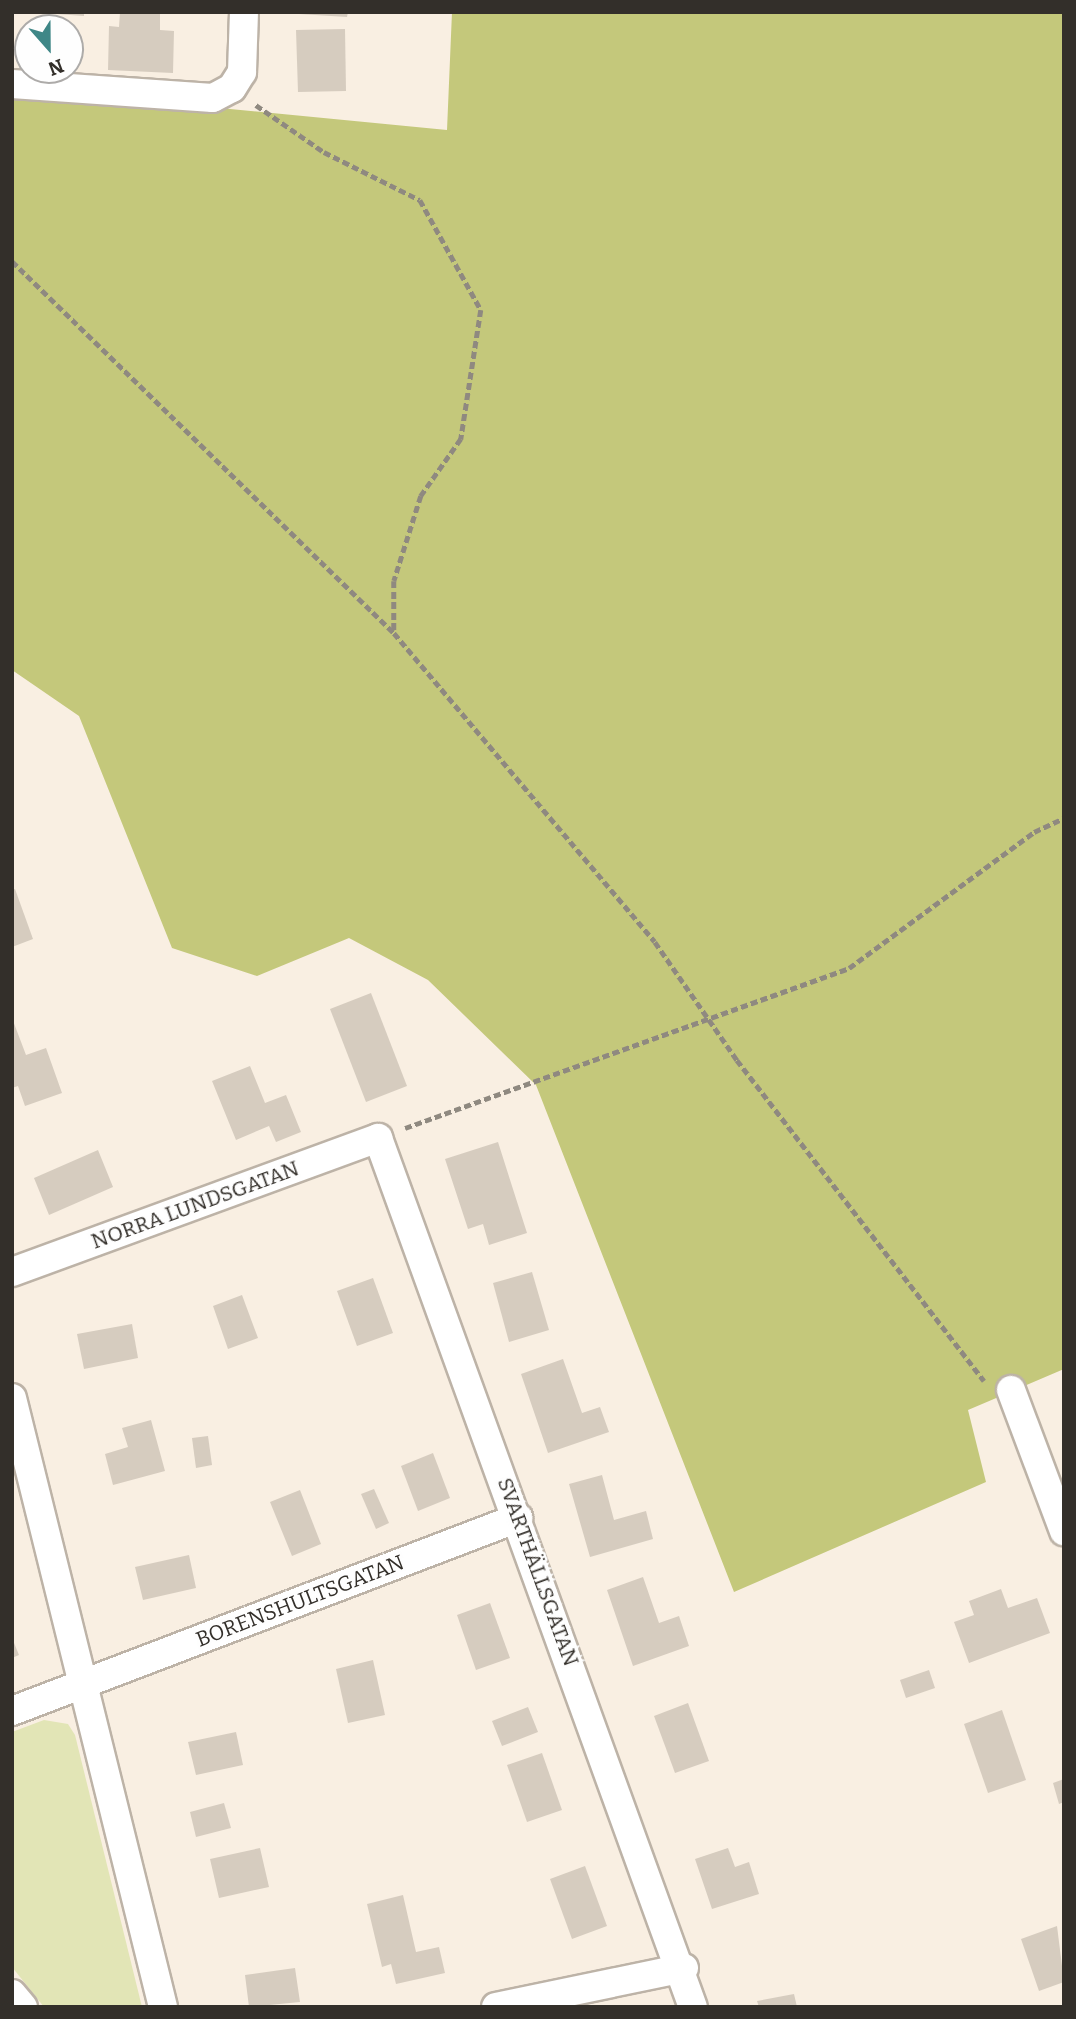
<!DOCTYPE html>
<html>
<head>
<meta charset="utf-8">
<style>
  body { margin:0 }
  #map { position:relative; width:1076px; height:2019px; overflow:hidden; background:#f9efe2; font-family:Bitter,serif }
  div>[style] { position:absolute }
  .green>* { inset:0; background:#e2e5b6 }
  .forest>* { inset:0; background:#c4c87b }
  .building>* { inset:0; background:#d6ccbf }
  .path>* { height:4.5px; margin-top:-2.25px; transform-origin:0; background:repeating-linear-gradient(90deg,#8f8980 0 7px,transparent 0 10.5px) }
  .roads { filter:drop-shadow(2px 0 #bdb3a7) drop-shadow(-2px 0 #bdb3a7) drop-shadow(0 2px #bdb3a7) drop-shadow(0 -2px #bdb3a7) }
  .minor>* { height:28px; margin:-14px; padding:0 14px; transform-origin:14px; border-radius:14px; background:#fff }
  span { translate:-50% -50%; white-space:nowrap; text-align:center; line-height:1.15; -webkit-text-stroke:5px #fefefe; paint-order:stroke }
  .street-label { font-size:21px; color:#332f2a }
  .frame { position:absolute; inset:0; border:14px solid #332f2a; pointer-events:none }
  .north { position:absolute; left:14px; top:14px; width:70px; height:70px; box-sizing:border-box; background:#fefefe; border:2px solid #adaba9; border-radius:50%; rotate:159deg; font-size:19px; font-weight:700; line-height:28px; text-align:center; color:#332f2a }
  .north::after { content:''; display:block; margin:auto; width:24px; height:32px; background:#3f8787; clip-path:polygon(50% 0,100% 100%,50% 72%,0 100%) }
</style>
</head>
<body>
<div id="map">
  <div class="green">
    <i style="clip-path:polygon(44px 1720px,68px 1724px,75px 1735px,142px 2007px,44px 2007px,12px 1967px,12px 1732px)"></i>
  </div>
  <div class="forest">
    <i style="clip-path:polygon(452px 12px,1064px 12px,1064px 1369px,968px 1410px,986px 1482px,734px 1592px,536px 1085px,428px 980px,349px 938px,257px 976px,172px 948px,79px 716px,12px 670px,12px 88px,447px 130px)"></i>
  </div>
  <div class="building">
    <i style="clip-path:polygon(57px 12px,84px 12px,84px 16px,57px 14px)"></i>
    <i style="clip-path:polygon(120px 12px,160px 12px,160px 30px,174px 31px,173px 73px,108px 70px,109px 26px,119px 27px)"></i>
    <i style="clip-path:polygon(299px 12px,348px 12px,347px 17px,299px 14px)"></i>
    <i style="clip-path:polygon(345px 29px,346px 91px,298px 92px,296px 30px)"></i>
    <i style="clip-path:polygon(15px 889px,33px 939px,12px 947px,12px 890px)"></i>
    <i style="clip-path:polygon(371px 993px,407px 1086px,366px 1102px,330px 1009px)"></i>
    <i style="clip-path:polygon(12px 1018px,26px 1055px,46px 1048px,62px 1093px,25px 1106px,18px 1086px,12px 1088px)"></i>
    <i style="clip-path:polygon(250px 1066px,265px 1103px,286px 1095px,301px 1132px,276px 1142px,269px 1126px,236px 1140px,212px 1081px)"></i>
    <i style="clip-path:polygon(498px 1142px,527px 1233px,489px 1245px,483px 1224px,468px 1229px,445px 1159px)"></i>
    <i style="clip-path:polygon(98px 1150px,113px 1187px,49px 1215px,34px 1178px)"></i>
    <i style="clip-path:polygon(532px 1272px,549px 1330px,509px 1342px,493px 1283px)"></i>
    <i style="clip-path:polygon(373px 1278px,393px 1333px,357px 1346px,337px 1291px)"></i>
    <i style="clip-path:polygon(242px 1295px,258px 1338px,228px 1349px,213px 1306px)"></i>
    <i style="clip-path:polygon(132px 1324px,138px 1358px,84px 1369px,77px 1334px)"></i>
    <i style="clip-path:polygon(563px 1359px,582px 1413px,600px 1407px,609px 1432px,548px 1453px,521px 1374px)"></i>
    <i style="clip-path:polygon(151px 1420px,165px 1471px,113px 1485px,105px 1454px,128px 1447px,122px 1428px)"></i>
    <i style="clip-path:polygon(208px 1436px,212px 1465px,196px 1468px,192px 1438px)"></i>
    <i style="clip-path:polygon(433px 1453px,450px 1498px,418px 1511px,401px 1466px)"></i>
    <i style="clip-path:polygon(602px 1475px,614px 1520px,646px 1511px,653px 1539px,590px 1557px,569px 1484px)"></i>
    <i style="clip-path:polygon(374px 1489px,389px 1523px,376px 1529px,361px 1494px)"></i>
    <i style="clip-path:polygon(300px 1490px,321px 1544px,292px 1556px,270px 1502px)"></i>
    <i style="clip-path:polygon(189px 1555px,196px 1588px,143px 1600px,135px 1567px)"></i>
    <i style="clip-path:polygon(643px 1577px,659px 1623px,679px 1616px,689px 1646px,633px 1666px,607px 1590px)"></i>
    <i style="clip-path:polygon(1001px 1589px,1008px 1608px,1037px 1598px,1050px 1633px,969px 1663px,954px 1622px,974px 1615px,969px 1601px)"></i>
    <i style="clip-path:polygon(490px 1603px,510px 1658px,476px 1670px,457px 1615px)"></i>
    <i style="clip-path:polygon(12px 1638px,19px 1655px,12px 1658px)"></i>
    <i style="clip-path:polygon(373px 1660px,385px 1715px,348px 1723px,336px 1669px)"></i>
    <i style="clip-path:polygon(929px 1670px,935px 1688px,906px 1698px,900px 1680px)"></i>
    <i style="clip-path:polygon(688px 1703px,709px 1761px,675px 1773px,654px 1716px)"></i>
    <i style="clip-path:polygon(528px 1707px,538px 1732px,502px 1746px,492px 1721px)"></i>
    <i style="clip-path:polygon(1002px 1710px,1026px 1780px,988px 1793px,964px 1724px)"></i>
    <i style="clip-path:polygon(236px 1732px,243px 1765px,196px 1775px,188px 1742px)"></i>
    <i style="clip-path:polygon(542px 1753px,562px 1810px,527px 1822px,507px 1765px)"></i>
    <i style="clip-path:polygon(1064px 1779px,1064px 1802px,1059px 1804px,1053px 1783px)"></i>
    <i style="clip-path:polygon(224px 1803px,231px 1828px,196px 1837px,190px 1812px)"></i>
    <i style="clip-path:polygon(260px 1848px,269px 1887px,219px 1898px,210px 1859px)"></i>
    <i style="clip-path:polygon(728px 1848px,735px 1867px,749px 1862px,759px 1894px,712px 1909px,695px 1859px)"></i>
    <i style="clip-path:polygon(585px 1866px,607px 1926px,572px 1939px,550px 1879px)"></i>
    <i style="clip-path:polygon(403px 1895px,416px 1952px,439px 1947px,445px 1973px,396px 1984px,391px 1964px,382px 1967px,367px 1904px)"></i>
    <i style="clip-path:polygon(1057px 1926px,1064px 1982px,1039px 1991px,1021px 1939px)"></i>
    <i style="clip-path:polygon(295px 1968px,300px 2002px,249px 2007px,245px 1975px)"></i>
    <i style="clip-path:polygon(794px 1994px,797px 2007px,759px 2007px,757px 2001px)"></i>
  </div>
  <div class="path">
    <i style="left:256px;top:105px;width:83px;rotate:34.7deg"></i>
    <i style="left:324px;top:152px;width:107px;rotate:26.6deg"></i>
    <i style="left:420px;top:200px;width:126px;rotate:61deg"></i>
    <i style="left:481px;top:310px;width:131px;rotate:98.8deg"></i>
    <i style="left:461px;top:439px;width:70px;rotate:125.1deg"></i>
    <i style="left:421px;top:496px;width:89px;rotate:107.6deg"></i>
    <i style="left:394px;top:581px;width:51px;rotate:90deg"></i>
    <i style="left:12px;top:261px;width:533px;rotate:44.24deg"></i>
    <i style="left:394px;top:633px;width:404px;rotate:49.8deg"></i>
    <i style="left:655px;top:942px;width:144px;rotate:55.2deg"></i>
    <i style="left:737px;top:1060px;width:405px;rotate:52.4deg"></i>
    <i style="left:405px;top:1128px;width:472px;rotate:-19.8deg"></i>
    <i style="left:849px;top:968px;width:230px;rotate:-36.3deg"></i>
    <i style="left:1034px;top:832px;width:33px;rotate:-25deg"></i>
  </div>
  <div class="roads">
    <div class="minor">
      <i style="left:12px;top:84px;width:201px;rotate:4deg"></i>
      <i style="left:213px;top:98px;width:21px;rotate:-28deg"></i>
      <i style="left:232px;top:88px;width:19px;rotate:-58deg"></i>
      <i style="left:242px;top:72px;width:60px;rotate:-88.1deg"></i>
      <i style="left:12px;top:1272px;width:390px;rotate:-20.1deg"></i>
      <i style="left:378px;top:1138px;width:924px;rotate:70.08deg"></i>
      <i style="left:1011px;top:1390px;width:151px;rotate:69.4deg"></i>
      <i style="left:12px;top:1398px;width:627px;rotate:76.07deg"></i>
      <i style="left:12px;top:1711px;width:542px;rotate:-20.88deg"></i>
      <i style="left:12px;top:1994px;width:17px;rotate:50deg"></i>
      <i style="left:496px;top:2007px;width:192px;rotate:-11.7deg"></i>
    </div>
  </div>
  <div class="street-label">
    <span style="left:195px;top:1205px;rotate:-20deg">NORRA LUNDSGATAN</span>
    <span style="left:538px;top:1572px;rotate:70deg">SVARTHÄLLSGATAN</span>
    <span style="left:300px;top:1601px;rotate:-21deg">BORENSHULTSGATAN</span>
  </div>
  <div class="frame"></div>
  <div class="north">N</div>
</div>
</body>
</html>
